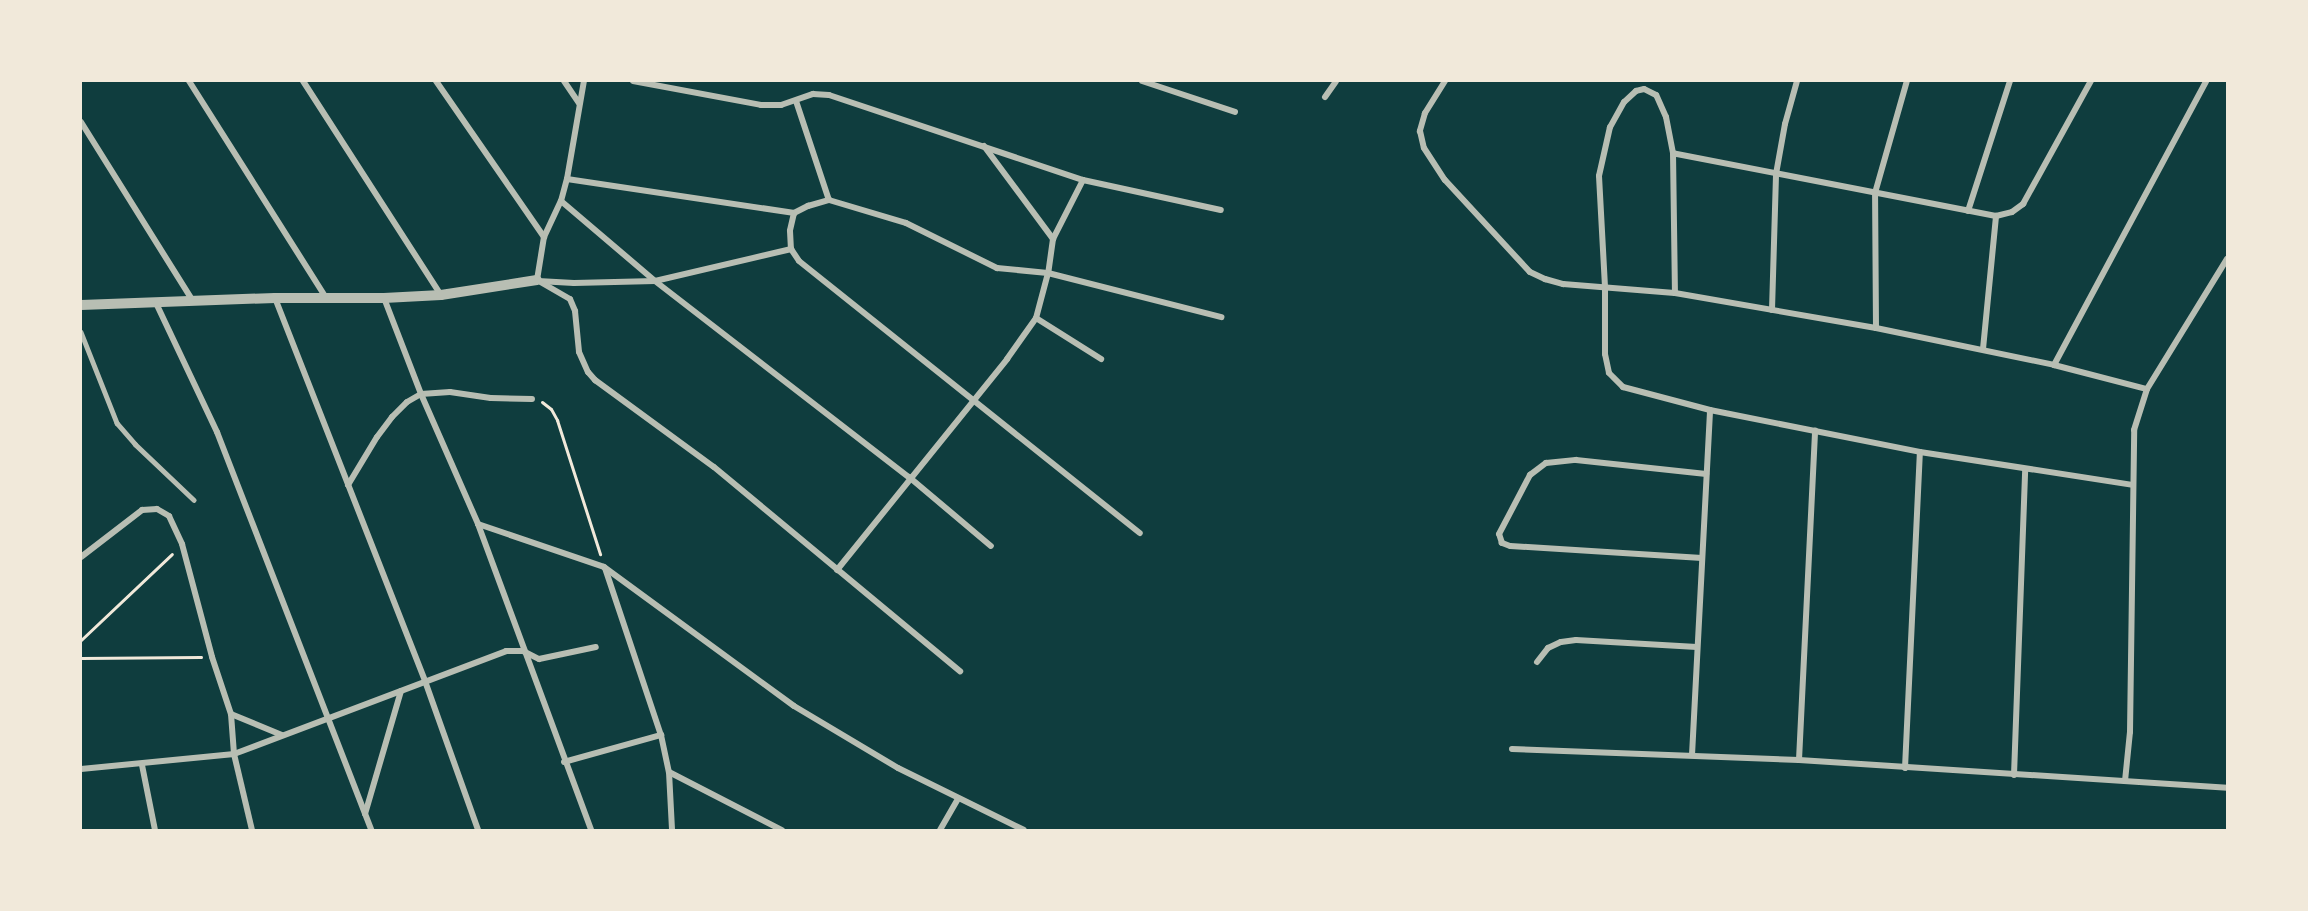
<!DOCTYPE html>
<html>
<head>
<meta charset="utf-8">
<style>
  body { margin:0 }
  #map { position:relative; width:2308px; height:911px; overflow:hidden; background:#0f3d3e; font-family:"Titillium Web",sans-serif }
  div>[style] { position:absolute }
  .path>* { height:3px; margin:-1.5px; padding:0 1.5px; transform-origin:1.5px; border-radius:1.5px; background:#f1e9da }
  .service>* { height:4.5px; margin:-2.25px; padding:0 2.25px; transform-origin:2.25px; border-radius:2.25px; background:#b8beb3 }
  .minor>* { height:6px; margin:-3px; padding:0 3px; transform-origin:3px; border-radius:3px; background:#b8beb3 }
  .tertiary>* { height:10px; margin:-5px; padding:0 5px; transform-origin:5px; border-radius:5px; background:#b8beb3 }
  span { translate:-50% -50%; white-space:nowrap; text-align:center; line-height:1.15; -webkit-text-stroke:4.5px #f1e9da; paint-order:stroke }
  .frame { position:absolute; inset:0; border:82px solid #f1e9da; pointer-events:none }
</style>
</head>
<body>
<div id="map">
  <div class="path">
    <i style="left:542px;top:402px;width:11px;rotate:38deg"></i>
    <i style="left:551px;top:409px;width:13px;rotate:61deg"></i>
    <i style="left:557px;top:420px;width:141px;rotate:72.2deg"></i>
    <i style="left:81px;top:640px;width:125px;rotate:-43.4deg"></i>
    <i style="left:81px;top:658px;width:120px;rotate:-0.5deg"></i>
  </div>
  <div class="service">
    <i style="left:81px;top:332px;width:98px;rotate:68.4deg"></i>
    <i style="left:117px;top:423px;width:28px;rotate:49deg"></i>
    <i style="left:135px;top:444px;width:81px;rotate:43.5deg"></i>
  </div>
  <div class="minor">
    <i style="left:189px;top:81px;width:257px;rotate:57.7deg"></i>
    <i style="left:303px;top:81px;width:255px;rotate:57.2deg"></i>
    <i style="left:436px;top:81px;width:190px;rotate:55.3deg"></i>
    <i style="left:564px;top:81px;width:27px;rotate:56deg"></i>
    <i style="left:633px;top:81px;width:130px;rotate:10.6deg"></i>
    <i style="left:761px;top:105px;width:20px"></i>
    <i style="left:781px;top:105px;width:34px;rotate:-19deg"></i>
    <i style="left:813px;top:94px;width:16px;rotate:4deg"></i>
    <i style="left:829px;top:95px;width:268px;rotate:18.5deg"></i>
    <i style="left:1083px;top:180px;width:141px;rotate:12.3deg"></i>
    <i style="left:1142px;top:81px;width:98px;rotate:18.4deg"></i>
    <i style="left:1445px;top:81px;width:38px;rotate:122deg"></i>
    <i style="left:1425px;top:113px;width:19px;rotate:106deg"></i>
    <i style="left:1420px;top:131px;width:17px;rotate:77deg"></i>
    <i style="left:1424px;top:148px;width:38px;rotate:57deg"></i>
    <i style="left:1445px;top:180px;width:125px;rotate:47.3deg"></i>
    <i style="left:1530px;top:272px;width:17px;rotate:25deg"></i>
    <i style="left:1545px;top:279px;width:19px;rotate:16deg"></i>
    <i style="left:1563px;top:284px;width:112px;rotate:4.6deg"></i>
    <i style="left:1675px;top:293px;width:204px;rotate:9.9deg"></i>
    <i style="left:1876px;top:328px;width:182px;rotate:11.7deg"></i>
    <i style="left:2054px;top:365px;width:96px;rotate:14.5deg"></i>
    <i style="left:1325px;top:97px;width:19px;rotate:-55deg"></i>
    <i style="left:796px;top:101px;width:104px;rotate:71.6deg"></i>
    <i style="left:81px;top:122px;width:211px;rotate:58deg"></i>
    <i style="left:984px;top:146px;width:116px;rotate:53.4deg"></i>
    <i style="left:1673px;top:153px;width:140px;rotate:89.2deg"></i>
    <i style="left:567px;top:179px;width:230px;rotate:8.5deg"></i>
    <i style="left:794px;top:213px;width:16px;rotate:-27deg"></i>
    <i style="left:808px;top:206px;width:22px;rotate:-16deg"></i>
    <i style="left:829px;top:200px;width:80px;rotate:16.6deg"></i>
    <i style="left:906px;top:223px;width:102px;rotate:26.3deg"></i>
    <i style="left:997px;top:268px;width:51px;rotate:5.6deg"></i>
    <i style="left:1048px;top:273px;width:179px;rotate:14.3deg"></i>
    <i style="left:1083px;top:180px;width:66px;rotate:117deg"></i>
    <i style="left:1053px;top:239px;width:34px;rotate:98deg"></i>
    <i style="left:1048px;top:273px;width:47px;rotate:104.9deg"></i>
    <i style="left:1036px;top:318px;width:77px;rotate:32.2deg"></i>
    <i style="left:561px;top:201px;width:123px;rotate:40.4deg"></i>
    <i style="left:655px;top:281px;width:321px;rotate:37.7deg"></i>
    <i style="left:909px;top:477px;width:107px;rotate:40.1deg"></i>
    <i style="left:1968px;top:211px;width:137px;rotate:-72.1deg"></i>
    <i style="left:794px;top:213px;width:18px;rotate:103deg"></i>
    <i style="left:790px;top:231px;width:18px;rotate:87deg"></i>
    <i style="left:791px;top:249px;width:14px;rotate:56deg"></i>
    <i style="left:799px;top:261px;width:436px;rotate:38.6deg"></i>
    <i style="left:1996px;top:216px;width:329px;rotate:-169deg"></i>
    <i style="left:1673px;top:153px;width:37px;rotate:-101deg"></i>
    <i style="left:1666px;top:117px;width:24px;rotate:-114deg"></i>
    <i style="left:1656px;top:95px;width:13px;rotate:-153deg"></i>
    <i style="left:1644px;top:89px;width:8px;rotate:166deg"></i>
    <i style="left:1636px;top:91px;width:16px;rotate:137deg"></i>
    <i style="left:1624px;top:102px;width:29px;rotate:119deg"></i>
    <i style="left:1610px;top:127px;width:50px;rotate:102.7deg"></i>
    <i style="left:1599px;top:176px;width:111px;rotate:86.9deg"></i>
    <i style="left:1605px;top:287px;width:67px;rotate:90deg"></i>
    <i style="left:1605px;top:354px;width:19px;rotate:78deg"></i>
    <i style="left:1609px;top:373px;width:20px;rotate:45deg"></i>
    <i style="left:1623px;top:387px;width:90px;rotate:14.8deg"></i>
    <i style="left:1710px;top:410px;width:214px;rotate:11.3deg"></i>
    <i style="left:1920px;top:452px;width:215px;rotate:8.8deg"></i>
    <i style="left:537px;top:280px;width:38px;rotate:30deg"></i>
    <i style="left:570px;top:299px;width:13px;rotate:67deg"></i>
    <i style="left:575px;top:311px;width:41px;rotate:84.4deg"></i>
    <i style="left:579px;top:352px;width:22px;rotate:66deg"></i>
    <i style="left:588px;top:372px;width:11px;rotate:49deg"></i>
    <i style="left:595px;top:380px;width:147px;rotate:36.2deg"></i>
    <i style="left:714px;top:467px;width:320px;rotate:39.7deg"></i>
    <i style="left:537px;top:280px;width:44px;rotate:-80.8deg"></i>
    <i style="left:544px;top:237px;width:40px;rotate:-65deg"></i>
    <i style="left:561px;top:201px;width:23px;rotate:-75deg"></i>
    <i style="left:567px;top:179px;width:99px;rotate:-80.2deg"></i>
    <i style="left:538px;top:281px;width:36px;rotate:3deg"></i>
    <i style="left:574px;top:283px;width:81px;rotate:-1.4deg"></i>
    <i style="left:655px;top:281px;width:140px;rotate:-13.2deg"></i>
    <i style="left:275px;top:298px;width:411px;rotate:68.6deg"></i>
    <i style="left:425px;top:681px;width:158px;rotate:70.4deg"></i>
    <i style="left:384px;top:298px;width:103px;rotate:68.9deg"></i>
    <i style="left:421px;top:394px;width:142px;rotate:66.3deg"></i>
    <i style="left:478px;top:524px;width:326px;rotate:69.7deg"></i>
    <i style="left:156px;top:303px;width:143px;rotate:64.7deg"></i>
    <i style="left:217px;top:432px;width:427px;rotate:68.8deg"></i>
    <i style="left:1772px;top:310px;width:136px;rotate:-88.3deg"></i>
    <i style="left:1776px;top:174px;width:51px;rotate:-79.8deg"></i>
    <i style="left:1785px;top:124px;width:45px;rotate:-74.4deg"></i>
    <i style="left:1876px;top:328px;width:135px;rotate:-90.4deg"></i>
    <i style="left:1875px;top:193px;width:116px;rotate:-74.1deg"></i>
    <i style="left:1983px;top:349px;width:134px;rotate:-84.4deg"></i>
    <i style="left:1996px;top:216px;width:16px;rotate:-14deg"></i>
    <i style="left:2012px;top:212px;width:14px;rotate:-36deg"></i>
    <i style="left:2023px;top:204px;width:141px;rotate:-61.1deg"></i>
    <i style="left:2054px;top:365px;width:322px;rotate:-61.8deg"></i>
    <i style="left:348px;top:485px;width:56px;rotate:-58.9deg"></i>
    <i style="left:377px;top:437px;width:25px;rotate:-53deg"></i>
    <i style="left:392px;top:417px;width:21px;rotate:-45deg"></i>
    <i style="left:407px;top:402px;width:16px;rotate:-30deg"></i>
    <i style="left:421px;top:394px;width:29px;rotate:-4deg"></i>
    <i style="left:450px;top:392px;width:41px;rotate:8.3deg"></i>
    <i style="left:491px;top:398px;width:41px;rotate:1.4deg"></i>
    <i style="left:478px;top:524px;width:133px;rotate:18.8deg"></i>
    <i style="left:604px;top:567px;width:235px;rotate:36.2deg"></i>
    <i style="left:794px;top:706px;width:121px;rotate:30.8deg"></i>
    <i style="left:898px;top:768px;width:140px;rotate:26.2deg"></i>
    <i style="left:81px;top:557px;width:77px;rotate:-37.6deg"></i>
    <i style="left:142px;top:510px;width:15px;rotate:-4deg"></i>
    <i style="left:157px;top:509px;width:14px;rotate:30deg"></i>
    <i style="left:169px;top:516px;width:31px;rotate:65deg"></i>
    <i style="left:182px;top:544px;width:117px;rotate:75.1deg"></i>
    <i style="left:212px;top:657px;width:60px;rotate:71.6deg"></i>
    <i style="left:231px;top:714px;width:40px;rotate:85.7deg"></i>
    <i style="left:234px;top:754px;width:78px;rotate:76.7deg"></i>
    <i style="left:1702px;top:558px;width:192px;rotate:-176.4deg"></i>
    <i style="left:1510px;top:546px;width:9px;rotate:-159deg"></i>
    <i style="left:1502px;top:543px;width:9px;rotate:-108deg"></i>
    <i style="left:1499px;top:534px;width:67px;rotate:-62.3deg"></i>
    <i style="left:1530px;top:475px;width:20px;rotate:-37deg"></i>
    <i style="left:1546px;top:463px;width:30px;rotate:-6deg"></i>
    <i style="left:1576px;top:460px;width:131px;rotate:6.1deg"></i>
    <i style="left:605px;top:568px;width:176px;rotate:71.5deg"></i>
    <i style="left:661px;top:735px;width:38px;rotate:78deg"></i>
    <i style="left:669px;top:772px;width:58px;rotate:87deg"></i>
    <i style="left:837px;top:570px;width:271px;rotate:-51.1deg"></i>
    <i style="left:1007px;top:359px;width:50px;rotate:-54.7deg"></i>
    <i style="left:1537px;top:662px;width:18px;rotate:-52deg"></i>
    <i style="left:1548px;top:648px;width:14px;rotate:-25deg"></i>
    <i style="left:1561px;top:642px;width:15px;rotate:-8deg"></i>
    <i style="left:1576px;top:640px;width:121px;rotate:3.3deg"></i>
    <i style="left:231px;top:714px;width:55px;rotate:22.4deg"></i>
    <i style="left:1512px;top:749px;width:287px;rotate:2.2deg"></i>
    <i style="left:1799px;top:760px;width:429px;rotate:3.7deg"></i>
    <i style="left:1692px;top:755px;width:345px;rotate:-87deg"></i>
    <i style="left:1799px;top:760px;width:330px;rotate:-87.2deg"></i>
    <i style="left:564px;top:762px;width:101px;rotate:-15.6deg"></i>
    <i style="left:142px;top:765px;width:66px;rotate:78.7deg"></i>
    <i style="left:1905px;top:768px;width:316px;rotate:-87.3deg"></i>
    <i style="left:81px;top:769px;width:154px;rotate:-5.6deg"></i>
    <i style="left:234px;top:754px;width:291px;rotate:-20.7deg"></i>
    <i style="left:506px;top:651px;width:17px"></i>
    <i style="left:523px;top:651px;width:18px;rotate:27deg"></i>
    <i style="left:539px;top:659px;width:58px;rotate:-11.9deg"></i>
    <i style="left:669px;top:772px;width:127px;rotate:27.2deg"></i>
    <i style="left:2014px;top:775px;width:305px;rotate:-87.9deg"></i>
    <i style="left:2125px;top:781px;width:49px;rotate:-84.2deg"></i>
    <i style="left:2130px;top:732px;width:302px;rotate:-89.2deg"></i>
    <i style="left:2134px;top:430px;width:43px;rotate:-72.4deg"></i>
    <i style="left:2147px;top:389px;width:153px;rotate:-58.4deg"></i>
    <i style="left:365px;top:814px;width:128px;rotate:-73.7deg"></i>
    <i style="left:940px;top:830px;width:36px;rotate:-60deg"></i>
  </div>
  <div class="tertiary">
    <i style="left:81px;top:305px;width:194px;rotate:-2.1deg"></i>
    <i style="left:275px;top:298px;width:109px"></i>
    <i style="left:384px;top:298px;width:57px;rotate:-3deg"></i>
    <i style="left:441px;top:295px;width:97px;rotate:-8.9deg"></i>
  </div>
  <div class="frame"></div>
</div>
</body>
</html>
